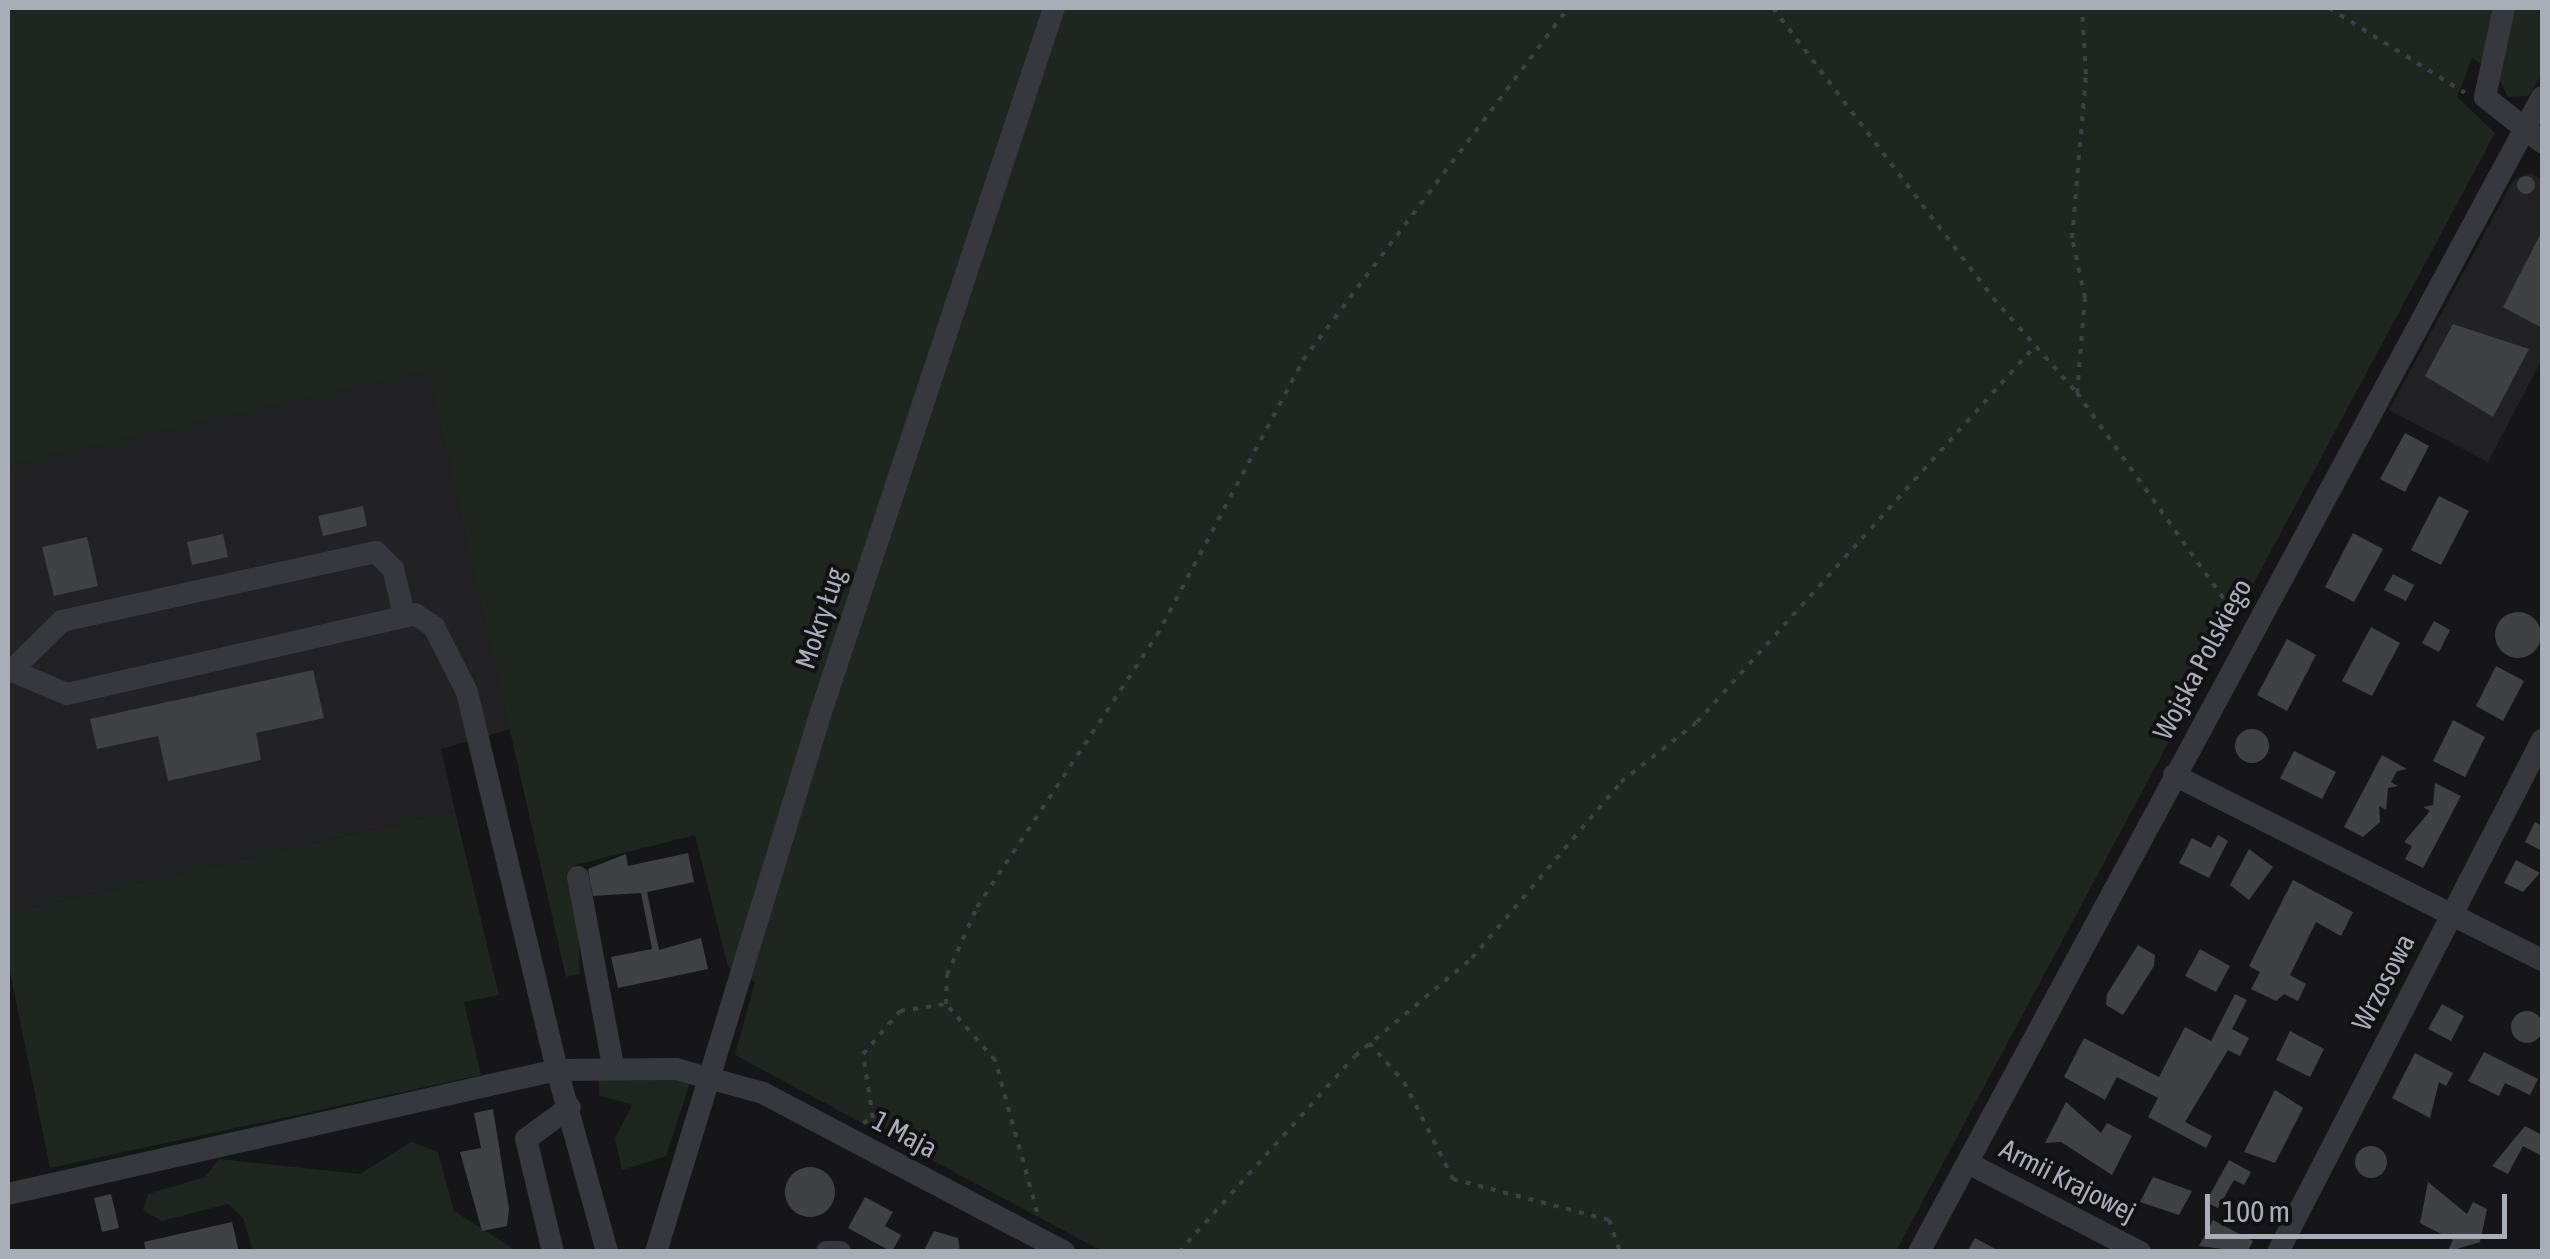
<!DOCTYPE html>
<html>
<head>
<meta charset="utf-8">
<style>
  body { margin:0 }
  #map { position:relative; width:2550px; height:1259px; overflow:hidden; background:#161618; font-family:"Asap Condensed",sans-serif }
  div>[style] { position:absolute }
  .built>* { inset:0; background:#222225 }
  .green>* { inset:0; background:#1e261f }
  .building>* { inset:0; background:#404145 }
  .round { border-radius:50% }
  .path>* { height:4px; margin-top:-2px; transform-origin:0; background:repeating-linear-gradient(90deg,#3d3f44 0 5px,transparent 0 13px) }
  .minor>* { height:22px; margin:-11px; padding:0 11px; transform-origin:11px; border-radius:11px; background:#37383d }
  span { translate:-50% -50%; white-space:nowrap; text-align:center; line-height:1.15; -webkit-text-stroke:8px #111113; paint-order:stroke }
  .street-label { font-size:28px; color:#a8adb8 }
  .frame { position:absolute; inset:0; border:10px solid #a8adb8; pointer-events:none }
  .scale { position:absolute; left:2205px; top:1194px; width:302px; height:45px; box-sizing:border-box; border:5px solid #a8adb8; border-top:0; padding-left:12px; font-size:30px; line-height:35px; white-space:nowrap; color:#a8adb8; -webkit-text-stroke:8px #111113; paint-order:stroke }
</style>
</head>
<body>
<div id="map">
  <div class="built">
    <i style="clip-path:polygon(2531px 173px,2542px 180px,2542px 359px,2488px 462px,2389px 410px,2514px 179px)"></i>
    <i style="clip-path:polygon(428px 369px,510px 729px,441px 749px,455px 811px,8px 913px,8px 465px)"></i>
  </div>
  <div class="green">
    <i style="clip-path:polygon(8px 8px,2542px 8px,2542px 75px,2528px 96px,2508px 97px,2497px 74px,2472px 58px,2457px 97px,2495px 133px,1896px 1251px,1104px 1252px,735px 1055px,755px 982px,728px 967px,695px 835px,575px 865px,580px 974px,566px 977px,428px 370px,8px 465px)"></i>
    <i style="clip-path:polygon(455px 811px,499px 995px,464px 1002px,481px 1075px,50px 1168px,8px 962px,8px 913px)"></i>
    <i style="clip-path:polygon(599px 1073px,691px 1080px,666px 1156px,622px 1170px,615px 1138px,632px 1105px,599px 1095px)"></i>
    <i style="clip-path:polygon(411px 1142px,438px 1152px,454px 1211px,517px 1251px,253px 1251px,243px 1218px,228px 1204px,162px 1221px,143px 1210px,148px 1194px,205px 1177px,219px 1159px,360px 1174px)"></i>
  </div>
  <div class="building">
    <i class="round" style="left:2517px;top:176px;width:18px;height:18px"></i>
    <i style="clip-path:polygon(2542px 231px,2542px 328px,2503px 307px)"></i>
    <i style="clip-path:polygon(2453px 324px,2529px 349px,2493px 417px,2425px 376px)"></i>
    <i style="clip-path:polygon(2405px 433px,2429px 446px,2405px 492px,2380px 479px)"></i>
    <i style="clip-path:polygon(2439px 496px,2469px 511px,2441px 565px,2411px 550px)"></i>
    <i style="clip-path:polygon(363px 506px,367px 526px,323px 536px,318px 516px)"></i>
    <i style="clip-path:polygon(2353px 533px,2383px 549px,2354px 602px,2325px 587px)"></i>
    <i style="clip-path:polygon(223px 534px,228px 557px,192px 565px,187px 542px)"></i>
    <i style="clip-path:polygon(87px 537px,98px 586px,54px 596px,42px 547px)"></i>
    <i style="clip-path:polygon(2393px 574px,2414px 585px,2406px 601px,2384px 590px)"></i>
    <i class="round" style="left:2495px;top:612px;width:46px;height:46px"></i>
    <i style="clip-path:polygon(2434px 621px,2450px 630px,2439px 652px,2422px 643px)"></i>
    <i style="clip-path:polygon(2371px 627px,2400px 643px,2372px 696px,2342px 681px)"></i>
    <i style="clip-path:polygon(2287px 639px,2316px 655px,2287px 711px,2257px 695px)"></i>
    <i style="clip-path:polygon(2496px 666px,2524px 681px,2503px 721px,2476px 706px)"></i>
    <i style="clip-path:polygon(313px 670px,324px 718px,256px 733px,261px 760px,168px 781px,158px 736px,97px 749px,90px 719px)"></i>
    <i style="clip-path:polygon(2453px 720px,2485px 737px,2465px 777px,2433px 761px)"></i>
    <i class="round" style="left:2235px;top:729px;width:34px;height:34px"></i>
    <i style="clip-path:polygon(2294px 751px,2336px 772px,2322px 799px,2280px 778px)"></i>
    <i style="clip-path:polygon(2382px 755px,2407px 769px,2397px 771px,2391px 782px,2398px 786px,2388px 788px,2386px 810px,2379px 806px,2380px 822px,2363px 837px,2344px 827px)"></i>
    <i style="clip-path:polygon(2435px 783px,2461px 796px,2423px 868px,2405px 859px,2412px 846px,2404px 842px,2430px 811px,2423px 807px,2433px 805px)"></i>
    <i style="clip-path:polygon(2535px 822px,2542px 826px,2542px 851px,2525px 842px)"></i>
    <i style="clip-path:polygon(2218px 835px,2228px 841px,2209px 878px,2179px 863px,2192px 838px,2211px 848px)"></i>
    <i style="clip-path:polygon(2249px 849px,2273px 867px,2249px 900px,2230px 885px)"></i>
    <i style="clip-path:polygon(688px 853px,694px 882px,647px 892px,659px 950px,701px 938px,708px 969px,618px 988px,611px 957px,652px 949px,641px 893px,593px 896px,588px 869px,626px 854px,628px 866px)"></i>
    <i style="clip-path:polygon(2516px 860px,2540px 873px,2523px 892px,2504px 883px)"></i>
    <i style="clip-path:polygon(2293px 880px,2353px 912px,2341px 936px,2316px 922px,2290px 975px,2306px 984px,2298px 1001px,2284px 994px,2276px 1001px,2251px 989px,2260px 972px,2249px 966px)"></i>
    <i style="clip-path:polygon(2138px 945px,2155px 955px,2154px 966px,2123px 1015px,2106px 1005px,2107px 994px)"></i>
    <i style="clip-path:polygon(2200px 949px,2230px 966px,2216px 992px,2185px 976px)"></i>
    <i style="clip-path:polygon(2235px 994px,2247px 1000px,2232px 1029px,2249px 1038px,2240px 1056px,2228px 1050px,2185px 1122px,2212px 1136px,2206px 1148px,2148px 1117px,2158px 1098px,2117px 1077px,2105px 1100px,2064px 1077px,2084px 1038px,2159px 1077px,2185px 1027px,2211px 1041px)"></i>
    <i style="clip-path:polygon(2442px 1004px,2464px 1016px,2451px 1041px,2428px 1029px)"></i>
    <i class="round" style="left:2511px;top:1011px;width:32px;height:32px"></i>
    <i style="clip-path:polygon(2290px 1031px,2324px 1049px,2310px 1077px,2276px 1060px)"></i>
    <i style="clip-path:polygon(2484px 1052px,2538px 1079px,2530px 1095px,2505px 1083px,2499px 1096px,2468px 1081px)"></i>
    <i style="clip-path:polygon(2415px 1053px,2453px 1073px,2446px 1086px,2439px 1082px,2430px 1118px,2392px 1098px)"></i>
    <i style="clip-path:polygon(2275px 1090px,2303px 1108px,2275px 1163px,2244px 1152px)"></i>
    <i style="clip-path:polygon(2066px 1102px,2101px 1133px,2107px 1123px,2132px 1136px,2112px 1175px,2061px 1142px,2045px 1143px)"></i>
    <i style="clip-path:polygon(493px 1109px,509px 1209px,507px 1226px,482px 1231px,460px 1152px,481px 1148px,474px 1113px)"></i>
    <i style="clip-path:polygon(2525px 1126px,2542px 1135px,2542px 1156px,2523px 1146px,2508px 1174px,2492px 1166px)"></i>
    <i class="round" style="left:2355px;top:1146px;width:32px;height:32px"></i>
    <i style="clip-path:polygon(2229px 1160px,2251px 1172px,2244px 1185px,2234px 1180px,2218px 1208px,2206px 1202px)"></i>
    <i class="round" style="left:785px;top:1167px;width:50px;height:50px"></i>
    <i style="clip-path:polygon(2153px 1177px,2192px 1191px,2179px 1215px,2140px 1202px)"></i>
    <i style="clip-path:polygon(2428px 1182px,2467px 1214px,2473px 1202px,2487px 1209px,2480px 1242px,2447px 1252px,2453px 1240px,2420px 1223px)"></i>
    <i style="clip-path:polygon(111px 1194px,119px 1228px,102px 1232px,94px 1198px)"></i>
    <i style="clip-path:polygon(865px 1197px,893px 1212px,885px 1226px,901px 1235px,892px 1252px,848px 1228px)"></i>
    <i style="clip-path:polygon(2213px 1220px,2253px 1241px,2247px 1252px,2199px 1246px)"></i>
    <i style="clip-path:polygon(232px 1222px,239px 1252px,146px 1252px,144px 1242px)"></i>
    <i style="clip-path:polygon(934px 1231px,958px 1238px,960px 1252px,923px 1252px)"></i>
    <i style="clip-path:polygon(1975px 1238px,2001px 1252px,1967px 1252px)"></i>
  </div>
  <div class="path">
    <i style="left:1773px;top:8px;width:364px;rotate:52.8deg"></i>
    <i style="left:1993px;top:298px;width:127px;rotate:48.5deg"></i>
    <i style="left:2077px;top:393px;width:274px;rotate:54.5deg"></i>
    <i style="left:2329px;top:8px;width:160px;rotate:32deg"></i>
    <i style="left:2077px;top:393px;width:95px;rotate:-85.2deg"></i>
    <i style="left:2085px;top:298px;width:61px;rotate:-102.2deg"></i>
    <i style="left:2072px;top:238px;width:165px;rotate:-85.1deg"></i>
    <i style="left:2086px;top:74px;width:66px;rotate:-93.5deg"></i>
    <i style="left:1369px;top:1043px;width:52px;rotate:48.1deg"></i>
    <i style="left:1404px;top:1082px;width:109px;rotate:63.2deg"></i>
    <i style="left:1453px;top:1179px;width:161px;rotate:14.7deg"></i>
    <i style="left:1609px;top:1220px;width:34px;rotate:71deg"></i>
    <i style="left:863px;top:1123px;width:11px;rotate:-27deg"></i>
    <i style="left:873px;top:1118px;width:65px;rotate:-98.9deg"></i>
    <i style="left:863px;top:1054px;width:57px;rotate:-49.3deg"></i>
    <i style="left:900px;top:1011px;width:47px;rotate:-8.7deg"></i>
    <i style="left:1037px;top:1212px;width:158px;rotate:-105.4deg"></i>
    <i style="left:995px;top:1060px;width:74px;rotate:-131.2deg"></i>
    <i style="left:946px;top:1004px;width:29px;rotate:-88deg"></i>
    <i style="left:947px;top:975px;width:74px;rotate:-66.2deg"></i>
    <i style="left:977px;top:907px;width:326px;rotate:-56.5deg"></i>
    <i style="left:1157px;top:635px;width:311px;rotate:-62deg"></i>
    <i style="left:1303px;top:360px;width:441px;rotate:-53deg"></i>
    <i style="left:1179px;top:1252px;width:263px;rotate:-48.1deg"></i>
    <i style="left:1355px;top:1056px;width:153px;rotate:-39.9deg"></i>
    <i style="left:1472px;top:958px;width:231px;rotate:-49.7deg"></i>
    <i style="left:1621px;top:782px;width:97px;rotate:-38.3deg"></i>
    <i style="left:1697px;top:722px;width:506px;rotate:-48.05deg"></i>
  </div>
  <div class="minor">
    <i style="left:2504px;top:8px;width:91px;rotate:102.1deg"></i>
    <i style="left:2485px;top:97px;width:73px;rotate:38.3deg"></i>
    <i style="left:14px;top:668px;width:67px;rotate:-44.4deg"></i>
    <i style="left:62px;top:621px;width:321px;rotate:-12.4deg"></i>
    <i style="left:376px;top:552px;width:24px;rotate:45deg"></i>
    <i style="left:393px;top:569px;width:46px;rotate:76.3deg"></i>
    <i style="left:8px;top:669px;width:64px;rotate:23deg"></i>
    <i style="left:67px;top:694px;width:357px;rotate:-12.9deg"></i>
    <i style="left:415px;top:614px;width:23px;rotate:34deg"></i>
    <i style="left:434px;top:627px;width:73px;rotate:63.1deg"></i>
    <i style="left:467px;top:692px;width:389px;rotate:76.6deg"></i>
    <i style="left:557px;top:1070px;width:119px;rotate:-0.5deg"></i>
    <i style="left:676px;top:1069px;width:90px;rotate:15.4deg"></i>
    <i style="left:763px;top:1093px;width:340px;rotate:27.8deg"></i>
    <i style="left:2174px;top:775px;width:412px;rotate:26.7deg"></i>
    <i style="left:578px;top:877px;width:192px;rotate:79.5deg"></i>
    <i style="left:1968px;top:1163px;width:194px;rotate:27.4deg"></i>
    <i style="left:8px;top:1194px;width:563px;rotate:-12.73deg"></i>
    <i style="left:557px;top:1070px;width:189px;rotate:74.6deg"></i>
    <i style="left:553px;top:1252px;width:116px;rotate:-103.4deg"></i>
    <i style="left:526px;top:1139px;width:54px;rotate:-36deg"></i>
    <i style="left:656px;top:1252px;width:565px;rotate:-73.01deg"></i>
    <i style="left:821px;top:712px;width:742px;rotate:-71.69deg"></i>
    <i style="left:827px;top:1252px;width:13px"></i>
    <i style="left:1919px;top:1252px;width:1312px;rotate:-61.66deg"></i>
    <i style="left:2278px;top:1252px;width:576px;rotate:-62.72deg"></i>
  </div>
  <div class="street-label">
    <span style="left:820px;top:618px;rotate:-72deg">Mokry Ług</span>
    <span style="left:2202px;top:659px;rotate:-62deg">Wojska Polskiego</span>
    <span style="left:2383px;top:982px;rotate:-63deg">Wrzosowa</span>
    <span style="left:905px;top:1134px;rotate:28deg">1 Maja</span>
    <span style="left:2068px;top:1180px;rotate:27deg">Armii Krajowej</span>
  </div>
  <div class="frame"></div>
  <div class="scale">100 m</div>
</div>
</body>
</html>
